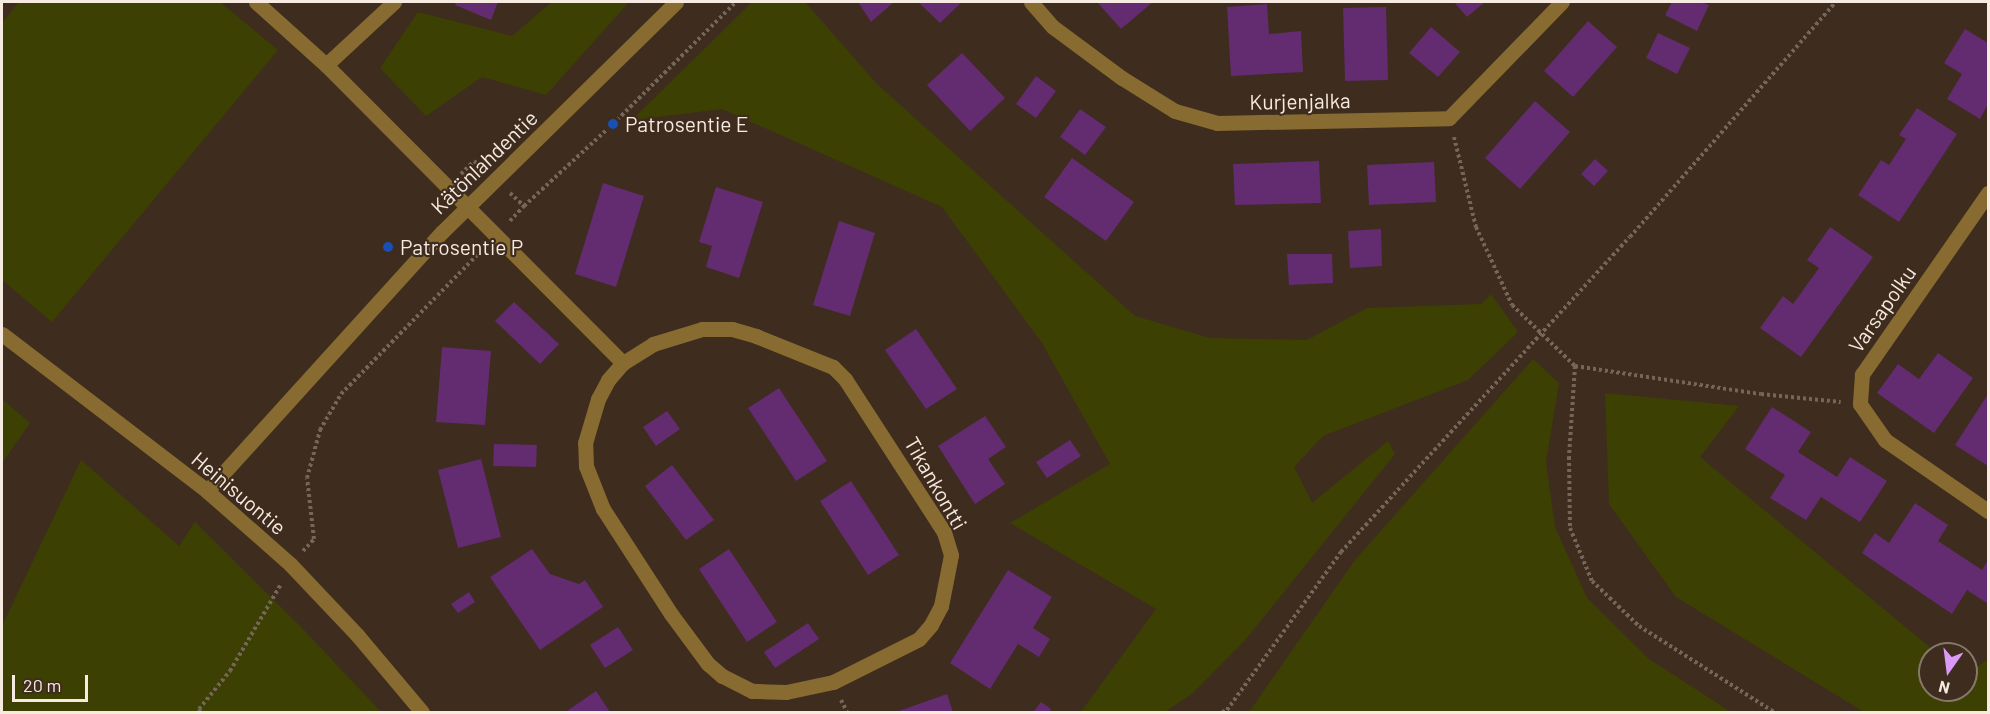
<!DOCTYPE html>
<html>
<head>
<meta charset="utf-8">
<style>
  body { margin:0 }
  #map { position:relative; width:1990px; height:714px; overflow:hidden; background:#3e2c1e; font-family:Barlow,sans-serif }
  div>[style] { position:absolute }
  .green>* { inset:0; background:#3d4003 }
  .building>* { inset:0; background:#632b70 }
  .path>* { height:4px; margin-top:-2px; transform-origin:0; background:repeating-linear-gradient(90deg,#766659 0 3px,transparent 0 6px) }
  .minor>* { height:15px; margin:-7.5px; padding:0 7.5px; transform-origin:7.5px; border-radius:7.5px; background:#876b31 }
  .dots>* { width:16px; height:16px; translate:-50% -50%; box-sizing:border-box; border:3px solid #3e2c1e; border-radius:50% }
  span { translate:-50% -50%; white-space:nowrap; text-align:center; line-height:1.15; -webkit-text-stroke:4.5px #3e2c1e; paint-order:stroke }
  .street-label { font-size:21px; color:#f6eae1 }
  .poi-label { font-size:21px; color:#f6eae1 }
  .left { translate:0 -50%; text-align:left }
  .frame { position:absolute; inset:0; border:3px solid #f6eae1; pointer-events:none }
  .north { position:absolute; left:1918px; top:642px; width:60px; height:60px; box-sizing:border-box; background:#3e2c1e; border:2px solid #88786c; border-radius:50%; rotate:194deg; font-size:16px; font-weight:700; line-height:24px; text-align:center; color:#f6eae1 }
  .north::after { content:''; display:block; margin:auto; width:21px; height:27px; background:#da9af7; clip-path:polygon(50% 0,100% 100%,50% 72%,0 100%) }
  .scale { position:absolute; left:12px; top:675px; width:76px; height:27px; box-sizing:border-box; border:3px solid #f6eae1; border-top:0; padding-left:8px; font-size:18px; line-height:21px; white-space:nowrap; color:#f6eae1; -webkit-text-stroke:4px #3e2c1e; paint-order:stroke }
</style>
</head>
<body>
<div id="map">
  <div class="green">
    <i style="clip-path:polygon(19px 2px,220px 2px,278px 50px,52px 322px,2px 280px,2px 23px)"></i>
    <i style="clip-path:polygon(552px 2px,629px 2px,546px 95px,482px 77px,426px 116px,380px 68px,418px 12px,512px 36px)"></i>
    <i style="clip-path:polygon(752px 2px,805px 2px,877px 84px,1135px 316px,1210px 338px,1307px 340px,1367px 308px,1481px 304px,1491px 294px,1518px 332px,1468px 380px,1323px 436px,1294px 467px,1312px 503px,1388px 441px,1395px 454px,1246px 639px,1193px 693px,1165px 712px,1081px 712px,1156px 609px,1010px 523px,1110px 464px,1042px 343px,942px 207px,722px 109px,632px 120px)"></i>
    <i style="clip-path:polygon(1533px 359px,1559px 383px,1546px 462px,1555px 527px,1587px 598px,1649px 659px,1731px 712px,1249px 712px,1355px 560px)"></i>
    <i style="clip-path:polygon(1605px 393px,1739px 406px,1700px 457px,1938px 654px,1930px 654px,1930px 690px,1966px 690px,1966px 675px,1988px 659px,1988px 712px,1864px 712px,1676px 597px,1609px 504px)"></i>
    <i style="clip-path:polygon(2px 399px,30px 423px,2px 463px)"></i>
    <i style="clip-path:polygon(81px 460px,179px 546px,195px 522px,303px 629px,381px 712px,2px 712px,2px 626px)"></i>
  </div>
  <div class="building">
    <i style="clip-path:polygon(456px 2px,498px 2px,491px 20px,455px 5px)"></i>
    <i style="clip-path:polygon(858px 2px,894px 2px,871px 22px)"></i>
    <i style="clip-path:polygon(918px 2px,962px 2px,940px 23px)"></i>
    <i style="clip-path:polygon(1097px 2px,1153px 2px,1121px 29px)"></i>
    <i style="clip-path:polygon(1454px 2px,1485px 2px,1467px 17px)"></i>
    <i style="clip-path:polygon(1672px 2px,1701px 2px,1709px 5px,1697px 31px,1665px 15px)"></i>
    <i style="clip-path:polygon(1267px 4px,1269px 34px,1301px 31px,1303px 72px,1231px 76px,1227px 7px)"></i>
    <i style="clip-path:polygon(1386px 7px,1388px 80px,1345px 81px,1343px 8px)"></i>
    <i style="clip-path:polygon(1588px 21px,1617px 47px,1573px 97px,1544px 71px)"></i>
    <i style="clip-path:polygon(1431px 27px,1460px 52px,1438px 77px,1409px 53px)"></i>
    <i style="clip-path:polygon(1965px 29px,1988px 43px,1988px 104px,1980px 119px,1947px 99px,1962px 74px,1944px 63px)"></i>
    <i style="clip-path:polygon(1658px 33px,1690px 48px,1677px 74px,1646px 58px)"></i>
    <i style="clip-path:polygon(962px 53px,1005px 98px,970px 131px,927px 85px)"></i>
    <i style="clip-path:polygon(1036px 76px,1056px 91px,1036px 118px,1016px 104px)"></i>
    <i style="clip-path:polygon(1535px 101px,1570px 132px,1520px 189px,1485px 158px)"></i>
    <i style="clip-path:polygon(1917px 108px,1957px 134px,1899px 222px,1858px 195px,1881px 160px,1889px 165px,1906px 139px,1899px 135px)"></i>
    <i style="clip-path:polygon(1080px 109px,1106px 127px,1085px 155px,1060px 137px)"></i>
    <i style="clip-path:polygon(1072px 158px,1134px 202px,1106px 241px,1044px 197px)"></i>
    <i style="clip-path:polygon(1595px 159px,1608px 171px,1594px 186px,1581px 174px)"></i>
    <i style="clip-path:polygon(1319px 161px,1321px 203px,1235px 205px,1233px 164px)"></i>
    <i style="clip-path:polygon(1434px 162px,1436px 202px,1369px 205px,1367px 165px)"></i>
    <i style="clip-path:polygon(603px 183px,644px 196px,616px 287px,575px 274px)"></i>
    <i style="clip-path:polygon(716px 187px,763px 202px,739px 278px,706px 267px,712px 246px,699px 242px)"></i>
    <i style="clip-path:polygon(839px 221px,875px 233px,850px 316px,813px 305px)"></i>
    <i style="clip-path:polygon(1830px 227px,1873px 257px,1801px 357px,1760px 328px,1783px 296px,1793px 304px,1819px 268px,1807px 260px)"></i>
    <i style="clip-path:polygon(1381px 229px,1382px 266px,1350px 268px,1348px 231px)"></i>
    <i style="clip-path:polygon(1287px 254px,1332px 254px,1333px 283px,1289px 285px)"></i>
    <i style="clip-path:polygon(514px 302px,559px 344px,540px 364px,495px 321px)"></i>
    <i style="clip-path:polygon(916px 329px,957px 389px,926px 409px,885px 350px)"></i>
    <i style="clip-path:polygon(442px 347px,491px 351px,485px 425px,436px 422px)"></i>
    <i style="clip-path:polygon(1938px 353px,1973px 378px,1934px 433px,1877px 393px,1898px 364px,1919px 379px)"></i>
    <i style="clip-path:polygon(779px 388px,827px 461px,796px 481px,748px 408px)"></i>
    <i style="clip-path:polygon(1988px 394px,1988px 466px,1955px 445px)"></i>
    <i style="clip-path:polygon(1772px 407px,1811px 432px,1798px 452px,1837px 477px,1850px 457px,1887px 481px,1860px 522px,1821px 497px,1806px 520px,1770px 498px,1785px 475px,1745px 449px)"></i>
    <i style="clip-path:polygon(667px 411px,680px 429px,656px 446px,643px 427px)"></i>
    <i style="clip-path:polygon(985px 416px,1006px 447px,988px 459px,1005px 484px,975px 504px,938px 446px)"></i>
    <i style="clip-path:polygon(1070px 440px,1081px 456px,1047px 478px,1036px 462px)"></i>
    <i style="clip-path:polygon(494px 444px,537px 445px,536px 467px,493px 466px)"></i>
    <i style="clip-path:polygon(481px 459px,501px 537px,458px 548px,438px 470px)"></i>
    <i style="clip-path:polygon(672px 465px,714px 520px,686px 540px,645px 486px)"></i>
    <i style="clip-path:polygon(851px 481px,899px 555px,868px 575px,820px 501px)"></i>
    <i style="clip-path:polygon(1915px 503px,1948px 525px,1938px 541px,1982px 570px,1988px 560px,1988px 604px,1967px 590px,1952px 614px,1862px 553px,1875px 533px,1889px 543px)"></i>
    <i style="clip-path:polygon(532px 549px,550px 574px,579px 584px,585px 580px,603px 607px,540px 650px,490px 577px)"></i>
    <i style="clip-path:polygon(729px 549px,777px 622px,747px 642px,699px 569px)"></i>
    <i style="clip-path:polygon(1008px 570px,1052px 597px,1033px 628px,1050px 639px,1039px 657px,1018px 644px,990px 689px,950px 663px)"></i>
    <i style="clip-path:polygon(469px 592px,475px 602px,458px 613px,451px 604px)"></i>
    <i style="clip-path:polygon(808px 623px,819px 639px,775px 668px,764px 652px)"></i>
    <i style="clip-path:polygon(618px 627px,633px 650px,605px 668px,590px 645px)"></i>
    <i style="clip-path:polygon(596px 691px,610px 712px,568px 712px,567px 711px)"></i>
    <i style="clip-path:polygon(947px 694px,953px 712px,896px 712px)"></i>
    <i style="clip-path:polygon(1041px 702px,1051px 709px,1049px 712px,1034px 711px)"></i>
  </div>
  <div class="path">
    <i style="left:1454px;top:137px;width:93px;rotate:76.3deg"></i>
    <i style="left:1476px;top:227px;width:86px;rotate:65.2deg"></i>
    <i style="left:1512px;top:305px;width:88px;rotate:44.1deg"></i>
    <i style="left:1575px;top:366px;width:188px;rotate:8.6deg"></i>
    <i style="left:1761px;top:394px;width:80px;rotate:5.7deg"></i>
    <i style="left:461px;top:174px;width:18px;rotate:-45deg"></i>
    <i style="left:474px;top:161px;width:8px;rotate:40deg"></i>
    <i style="left:510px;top:193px;width:19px;rotate:43deg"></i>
    <i style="left:524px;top:206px;width:121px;rotate:-42.7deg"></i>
    <i style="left:613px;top:124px;width:173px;rotate:-44.8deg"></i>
    <i style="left:510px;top:221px;width:21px;rotate:-47deg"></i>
    <i style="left:1575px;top:366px;width:91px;rotate:93.8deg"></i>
    <i style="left:1569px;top:457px;width:71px;rotate:89.2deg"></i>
    <i style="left:1570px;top:528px;width:57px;rotate:67.5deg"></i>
    <i style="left:1592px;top:581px;width:65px;rotate:43.8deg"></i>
    <i style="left:1639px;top:626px;width:160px;rotate:32.5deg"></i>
    <i style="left:303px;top:551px;width:16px;rotate:-47deg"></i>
    <i style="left:314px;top:539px;width:61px;rotate:-96.5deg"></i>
    <i style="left:307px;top:478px;width:50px;rotate:-74.8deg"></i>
    <i style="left:320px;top:430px;width:42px;rotate:-59.7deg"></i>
    <i style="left:341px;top:394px;width:202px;rotate:-45.6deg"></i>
    <i style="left:841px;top:700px;width:13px;rotate:63deg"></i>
    <i style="left:200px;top:712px;width:3px;rotate:-108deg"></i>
    <i style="left:199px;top:709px;width:49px;rotate:-50.8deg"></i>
    <i style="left:230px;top:671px;width:101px;rotate:-59.6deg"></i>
    <i style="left:1222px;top:712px;width:5px;rotate:-22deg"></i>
    <i style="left:1227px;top:710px;width:195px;rotate:-54.2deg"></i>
    <i style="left:1341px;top:552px;width:427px;rotate:-47.5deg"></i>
    <i style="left:1630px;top:237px;width:313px;rotate:-48.8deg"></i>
  </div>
  <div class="minor">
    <i style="left:256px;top:2px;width:94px;rotate:42deg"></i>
    <i style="left:326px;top:65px;width:421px;rotate:45.1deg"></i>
    <i style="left:1031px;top:2px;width:33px;rotate:49deg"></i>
    <i style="left:1053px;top:27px;width:86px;rotate:36.5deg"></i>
    <i style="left:1122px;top:78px;width:62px;rotate:31.9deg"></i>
    <i style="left:1175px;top:111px;width:44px;rotate:15.9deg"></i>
    <i style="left:1217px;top:123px;width:232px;rotate:-1.2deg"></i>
    <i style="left:1449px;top:118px;width:162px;rotate:-45.8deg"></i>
    <i style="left:326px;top:65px;width:93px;rotate:-42.8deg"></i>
    <i style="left:1988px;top:193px;width:221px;rotate:124.8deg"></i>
    <i style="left:1862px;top:374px;width:30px;rotate:94deg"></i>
    <i style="left:1860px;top:404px;width:44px;rotate:55.2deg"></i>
    <i style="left:1885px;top:440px;width:125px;rotate:34.6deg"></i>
    <i style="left:702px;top:329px;width:30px"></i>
    <i style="left:732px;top:329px;width:25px;rotate:16deg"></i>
    <i style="left:756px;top:336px;width:83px;rotate:21.9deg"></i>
    <i style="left:833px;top:367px;width:17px;rotate:45deg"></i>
    <i style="left:845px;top:379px;width:182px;rotate:57.1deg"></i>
    <i style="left:944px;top:532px;width:24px;rotate:73deg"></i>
    <i style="left:951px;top:555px;width:52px;rotate:101.1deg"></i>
    <i style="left:941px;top:606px;width:21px;rotate:118deg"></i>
    <i style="left:931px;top:625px;width:18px;rotate:131deg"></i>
    <i style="left:919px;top:639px;width:96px;rotate:153.4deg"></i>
    <i style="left:833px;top:682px;width:48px;rotate:168deg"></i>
    <i style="left:786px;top:692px;width:34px;rotate:-178deg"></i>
    <i style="left:752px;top:691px;width:34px;rotate:-153deg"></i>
    <i style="left:722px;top:676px;width:18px;rotate:-139deg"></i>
    <i style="left:708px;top:664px;width:62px;rotate:-126.5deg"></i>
    <i style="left:671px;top:614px;width:125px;rotate:-122.9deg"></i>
    <i style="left:603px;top:509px;width:46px;rotate:-111.6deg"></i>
    <i style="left:586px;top:466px;width:23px;rotate:-92deg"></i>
    <i style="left:585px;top:443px;width:46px;rotate:-73.5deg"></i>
    <i style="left:598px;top:399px;width:21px;rotate:-62deg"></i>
    <i style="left:608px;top:380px;width:23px;rotate:-49deg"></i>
    <i style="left:623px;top:363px;width:36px;rotate:-32deg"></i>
    <i style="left:653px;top:344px;width:51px;rotate:-17deg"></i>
    <i style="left:2px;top:334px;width:258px;rotate:37.4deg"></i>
    <i style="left:207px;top:491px;width:111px;rotate:41.3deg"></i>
    <i style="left:290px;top:564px;width:99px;rotate:46.6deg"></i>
    <i style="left:358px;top:636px;width:99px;rotate:49.9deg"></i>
    <i style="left:207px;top:491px;width:350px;rotate:-47.8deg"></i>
    <i style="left:442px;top:232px;width:328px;rotate:-44.5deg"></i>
  </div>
  <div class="dots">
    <i style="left:613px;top:124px;background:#1a4fb4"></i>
    <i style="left:388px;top:247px;background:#1a4fb4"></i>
  </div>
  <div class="street-label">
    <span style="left:1300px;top:101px;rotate:-1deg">Kurjenjalka</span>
    <span style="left:484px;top:162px;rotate:-44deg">Kätönlahdentie</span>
    <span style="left:1882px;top:309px;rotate:-55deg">Varsapolku</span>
    <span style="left:936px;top:483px;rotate:60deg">Tikankontti</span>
    <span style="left:239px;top:493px;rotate:40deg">Heinisuontie</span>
  </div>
  <div class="poi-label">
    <span class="left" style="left:625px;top:124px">Patrosentie E</span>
    <span class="left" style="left:400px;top:247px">Patrosentie P</span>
  </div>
  <div class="frame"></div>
  <div class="north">N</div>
  <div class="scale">20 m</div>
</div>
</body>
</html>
